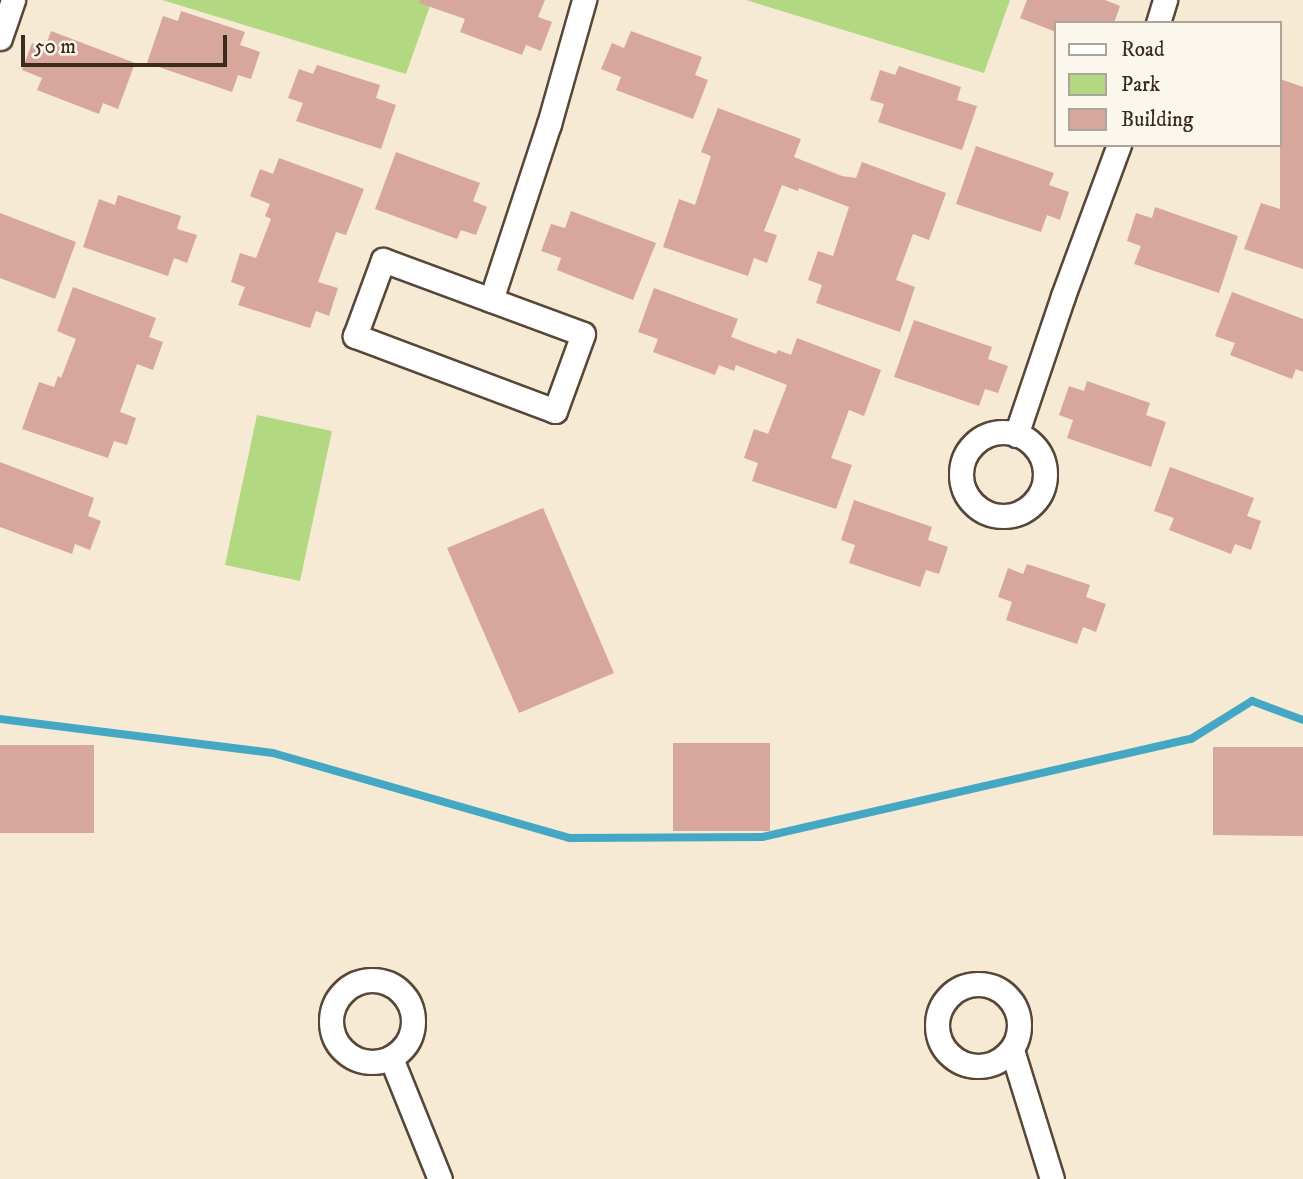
<!DOCTYPE html>
<html>
<head>
<meta charset="utf-8">
<style>
  body { margin:0 }
  #map { position:relative; width:1303px; height:1179px; overflow:hidden; background:#f7ead5; font-family:"IM FELL DW Pica",serif }
  div>[style] { position:absolute }
  .green>* { inset:0; background:#b2d882 }
  .stream>* { height:8px; margin:-4px; padding:0 4px; transform-origin:4px; border-radius:4px; background:#44a8c4 }
  .building>* { inset:0; background:#d7a69c }
  .roads { filter:drop-shadow(2px 0 #574739) drop-shadow(-2px 0 #574739) drop-shadow(0 2px #574739) drop-shadow(0 -2px #574739) }
  .minor>* { height:23px; margin:-11.5px; padding:0 11.5px; transform-origin:11.5px; border-radius:11.5px; background:#fff }
  .minor>.ring { margin:-11.5px; padding:0; box-sizing:content-box; background:none; border:23px solid #fff; border-radius:50% }
  span { translate:-50% -50%; white-space:nowrap; text-align:center; line-height:1.15; -webkit-text-stroke:6px #fbf7ec; paint-order:stroke }
  .legend { position:absolute; left:1054px; top:21px; width:228px; height:126px; box-sizing:border-box; background:#fbf7ec; border:2px solid #aea59a; margin:0; padding:9px 12px; list-style:none; font-size:21px; color:#3b2a1e }
  .legend li { display:flex; align-items:center; gap:14px; height:35px }
  .legend b { width:35px; border:2px solid #aea59a }
  .scale { position:absolute; left:21px; top:35px; width:206px; height:32px; box-sizing:border-box; border:4px solid #3b2a1e; border-top:0; padding-left:9px; font-size:21px; line-height:24px; white-space:nowrap; color:#3b2a1e; -webkit-text-stroke:5px #fbf7ec; paint-order:stroke }
</style>
</head>
<body>
<div id="map">
  <div class="green">
    <i style="clip-path:polygon(162px 0,432px 0,406px 74px)"></i>
    <i style="clip-path:polygon(746px 0,1010px 0,984px 73px)"></i>
    <i style="clip-path:polygon(257px 415px,332px 431px,300px 581px,225px 565px)"></i>
  </div>
  <div class="stream">
    <i style="left:0;top:719px;width:275px;rotate:7.1deg"></i>
    <i style="left:273px;top:753px;width:309px;rotate:16deg"></i>
    <i style="left:570px;top:838px;width:192px;rotate:-0.3deg"></i>
    <i style="left:762px;top:837px;width:440px;rotate:-12.9deg"></i>
    <i style="left:1191px;top:739px;width:72px;rotate:-31.9deg"></i>
    <i style="left:1252px;top:701px;width:54px;rotate:20.4deg"></i>
  </div>
  <div class="building">
    <i style="clip-path:polygon(420px 0,545px 0,538px 17px,552px 22px,541px 51px,526px 45px,522px 55px,460px 32px,465px 19px,419px 3px)"></i>
    <i style="clip-path:polygon(1027px 0,1105px 0,1120px 6px,1114px 23px,1056px 23px,1056px 32px,1020px 18px)"></i>
    <i style="clip-path:polygon(181px 11px,245px 32px,240px 45px,260px 52px,251px 79px,238px 75px,232px 92px,147px 63px,163px 16px,178px 21px)"></i>
    <i style="clip-path:polygon(51px 31px,135px 63px,118px 109px,103px 103px,99px 114px,37px 90px,42px 78px,22px 70px,32px 43px,45px 48px)"></i>
    <i style="clip-path:polygon(631px 31px,702px 57px,695px 75px,708px 80px,693px 119px,616px 90px,621px 77px,601px 69px,612px 43px,624px 48px)"></i>
    <i style="clip-path:polygon(317px 65px,380px 85px,376px 98px,396px 105px,381px 149px,296px 121px,303px 103px,288px 98px,299px 69px,313px 74px)"></i>
    <i style="clip-path:polygon(899px 66px,961px 87px,957px 100px,977px 106px,962px 150px,878px 122px,884px 104px,870px 100px,880px 70px,895px 75px)"></i>
    <i style="clip-path:polygon(1280px 79px,1303px 87px,1303px 269px,1244px 249px,1261px 203px,1280px 209px)"></i>
    <i style="clip-path:polygon(718px 108px,801px 139px,794px 157px,842px 176px,856px 178px,862px 162px,946px 193px,929px 240px,913px 234px,896px 280px,915px 287px,900px 332px,816px 303px,822px 285px,808px 280px,818px 251px,833px 256px,849px 207px,799px 188px,798px 191px,782px 185px,764px 231px,777px 235px,767px 263px,754px 258px,748px 276px,663px 247px,679px 199px,695px 205px,711px 156px,701px 152px)"></i>
    <i style="clip-path:polygon(976px 146px,1054px 173px,1049px 185px,1069px 192px,1060px 220px,1047px 215px,1041px 232px,956px 204px)"></i>
    <i style="clip-path:polygon(396px 152px,480px 183px,473px 201px,487px 207px,476px 235px,461px 230px,457px 239px,375px 209px)"></i>
    <i style="clip-path:polygon(279px 158px,364px 189px,346px 235px,336px 232px,318px 282px,338px 288px,329px 316px,316px 311px,310px 328px,238px 305px,245px 287px,231px 282px,240px 253px,256px 258px,271px 219px,265px 216px,270px 204px,250px 196px,260px 169px,273px 174px)"></i>
    <i style="clip-path:polygon(118px 195px,181px 216px,177px 229px,197px 235px,187px 263px,174px 258px,168px 276px,83px 247px,99px 199px,115px 205px)"></i>
    <i style="clip-path:polygon(1155px 207px,1238px 236px,1219px 293px,1134px 264px,1141px 246px,1127px 241px,1136px 213px,1152px 218px)"></i>
    <i style="clip-path:polygon(571px 211px,656px 243px,633px 300px,557px 270px,561px 258px,541px 251px,551px 224px,565px 228px)"></i>
    <i style="clip-path:polygon(0 213px,76px 242px,55px 299px,0 278px)"></i>
    <i style="clip-path:polygon(73px 287px,156px 318px,149px 337px,163px 342px,153px 370px,137px 364px,120px 412px,136px 418px,127px 445px,114px 441px,108px 458px,22px 429px,39px 382px,54px 387px,58px 376px,61px 378px,76px 339px,57px 331px)"></i>
    <i style="clip-path:polygon(654px 288px,738px 319px,731px 337px,776px 354px,778px 350px,791px 355px,797px 338px,881px 370px,864px 416px,849px 410px,831px 458px,852px 465px,836px 509px,752px 481px,758px 463px,744px 458px,754px 429px,768px 434px,787px 385px,736px 365px,734px 371px,719px 365px,715px 375px,653px 352px,658px 339px,638px 332px)"></i>
    <i style="clip-path:polygon(1232px 292px,1303px 319px,1303px 372px,1296px 369px,1292px 379px,1230px 355px,1235px 343px,1215px 336px)"></i>
    <i style="clip-path:polygon(914px 320px,992px 347px,988px 359px,1008px 366px,998px 393px,985px 389px,979px 406px,894px 377px)"></i>
    <i style="clip-path:polygon(1087px 381px,1150px 403px,1146px 415px,1166px 422px,1151px 467px,1067px 438px,1073px 420px,1059px 415px,1069px 386px,1084px 391px)"></i>
    <i style="clip-path:polygon(0 462px,94px 498px,88px 516px,101px 521px,90px 550px,75px 544px,72px 554px,0 527px)"></i>
    <i style="clip-path:polygon(1170px 467px,1254px 498px,1247px 516px,1261px 521px,1251px 550px,1235px 544px,1231px 554px,1169px 530px,1174px 518px,1154px 511px)"></i>
    <i style="clip-path:polygon(854px 500px,932px 527px,928px 540px,948px 547px,939px 574px,926px 570px,920px 587px,849px 563px,855px 545px,841px 540px)"></i>
    <i style="clip-path:polygon(543px 508px,614px 673px,519px 713px,447px 548px)"></i>
    <i style="clip-path:polygon(1027px 564px,1090px 585px,1086px 597px,1106px 604px,1096px 632px,1083px 627px,1077px 644px,1006px 620px,1012px 602px,998px 597px,1008px 568px,1023px 574px)"></i>
    <i style="clip-path:polygon(673px 743px,770px 743px,770px 831px,673px 831px)"></i>
    <i style="clip-path:polygon(0 745px,94px 745px,94px 833px,0 833px)"></i>
    <i style="clip-path:polygon(1213px 747px,1303px 747px,1303px 836px,1213px 835px)"></i>
  </div>
  <div class="roads">
    <div class="minor">
      <i style="left:1158px;top:23px;width:24px;rotate:-73deg"></i>
      <i style="left:0;top:38px;width:40px;rotate:-71.1deg"></i>
      <i style="left:383px;top:260px;width:213px;rotate:20.3deg"></i>
      <i style="left:583px;top:334px;width:82px;rotate:110deg"></i>
      <i style="left:555px;top:411px;width:214px;rotate:-159.4deg"></i>
      <i style="left:355px;top:336px;width:81px;rotate:-69.8deg"></i>
      <i style="left:491px;top:300px;width:185px;rotate:-71.8deg"></i>
      <i style="left:549px;top:124px;width:129px;rotate:-74.2deg"></i>
      <i class="ring" style="left:961px;top:432px;width:61px;height:61px"></i>
      <i style="left:1016px;top:435px;width:147px;rotate:-71.3deg"></i>
      <i style="left:1063px;top:296px;width:161px;rotate:-69.7deg"></i>
      <i class="ring" style="left:331px;top:980px;width:59px;height:59px"></i>
      <i class="ring" style="left:937px;top:984px;width:59px;height:59px"></i>
      <i style="left:1012px;top:1050px;width:135px;rotate:72.8deg"></i>
      <i style="left:391px;top:1058px;width:131px;rotate:68deg"></i>
    </div>
  </div>
  <ul class="legend">
  <li><b style="height:9px;background:#fff"></b>Road</li>
  <li><b style="height:19px;background:#b2d882"></b>Park</li>
  <li><b style="height:19px;background:#d7a69c"></b>Building</li>
  </ul>
  <div class="scale">50 m</div>
</div>
</body>
</html>
